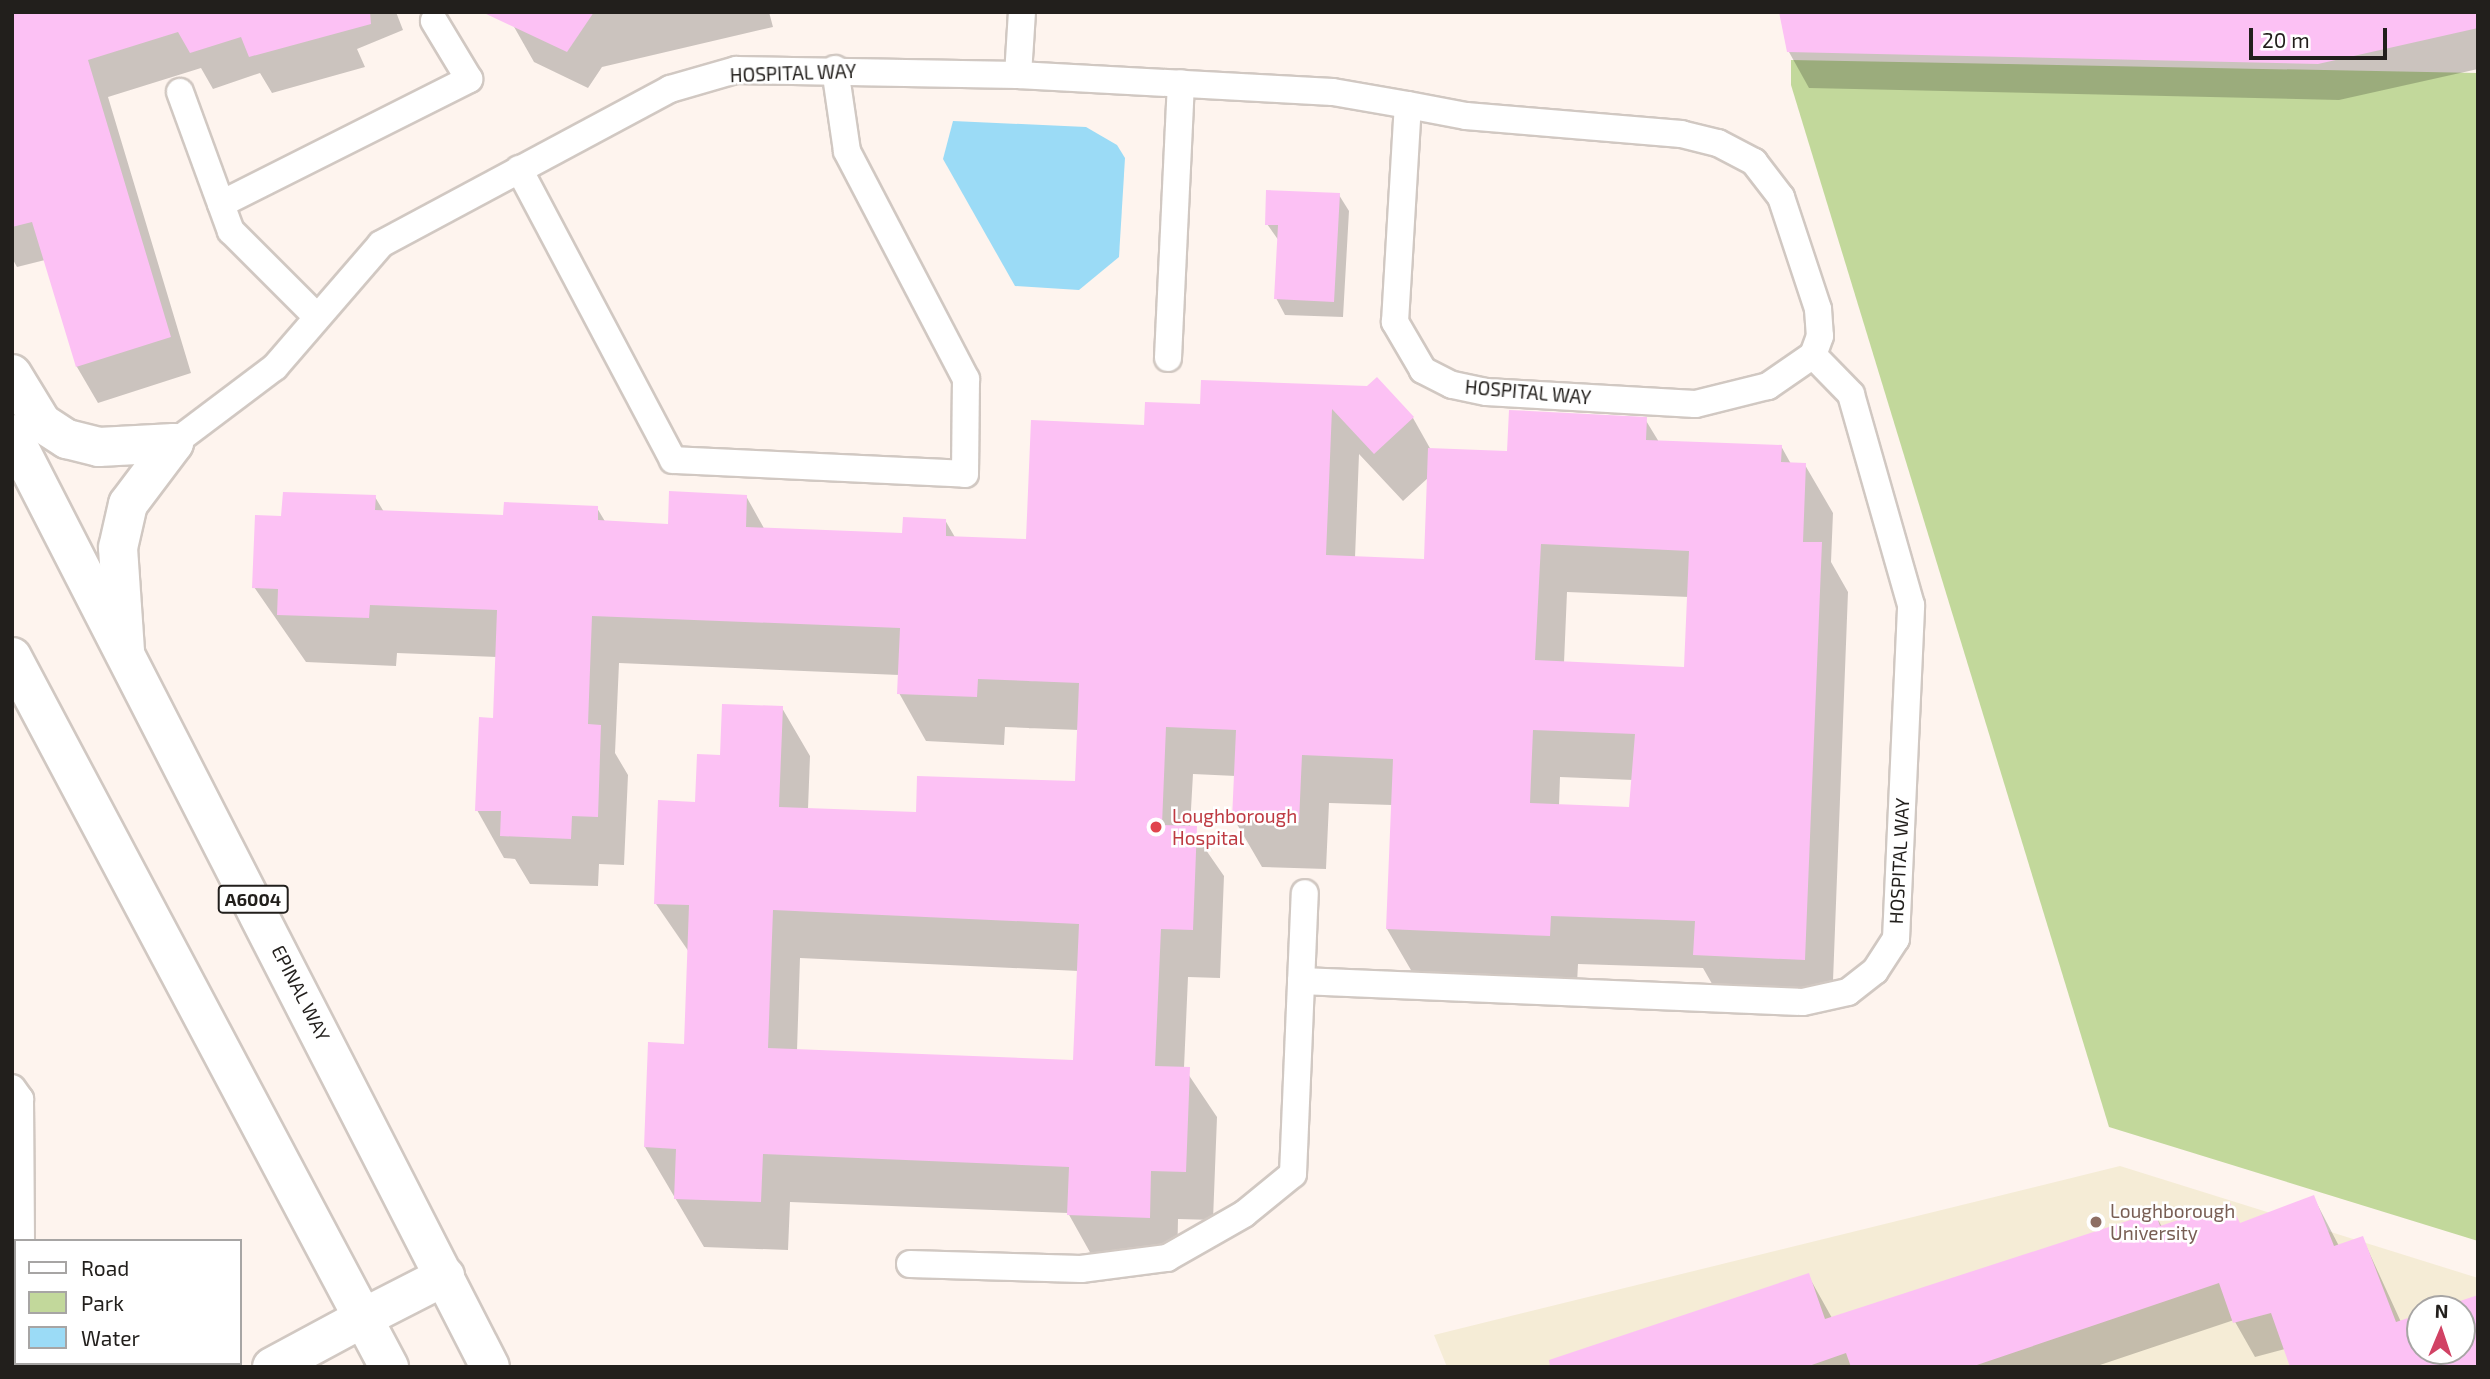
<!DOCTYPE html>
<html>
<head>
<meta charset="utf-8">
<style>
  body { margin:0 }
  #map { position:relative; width:2490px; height:1379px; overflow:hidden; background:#fef4ee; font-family:"Exo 2",sans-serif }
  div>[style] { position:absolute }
  .education>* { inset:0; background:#f5ecd6 }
  .green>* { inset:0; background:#c2d89b }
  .water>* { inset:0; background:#9bdbf6 }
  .shadow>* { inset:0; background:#0003 }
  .building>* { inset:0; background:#fcc1f4 }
  .roads { filter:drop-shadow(2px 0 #d1c8c2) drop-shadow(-2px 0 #d1c8c2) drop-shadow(0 2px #d1c8c2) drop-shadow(0 -2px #d1c8c2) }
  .lane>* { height:26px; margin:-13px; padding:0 13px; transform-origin:13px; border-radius:13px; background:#fff }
  .street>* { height:38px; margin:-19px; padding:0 19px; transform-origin:19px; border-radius:19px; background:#fff }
  .primary>* { height:38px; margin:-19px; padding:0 19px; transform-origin:19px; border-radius:19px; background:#fff }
  .dots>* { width:19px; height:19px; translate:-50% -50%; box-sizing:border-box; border:4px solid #fff; border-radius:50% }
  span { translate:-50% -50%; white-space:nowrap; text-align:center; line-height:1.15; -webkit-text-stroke:5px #fff; paint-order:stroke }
  .shield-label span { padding:2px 5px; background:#fff; border:2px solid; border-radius:5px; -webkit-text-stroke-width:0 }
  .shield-label { font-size:18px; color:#221f1c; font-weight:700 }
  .street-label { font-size:19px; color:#221f1c }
  .health-label { font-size:19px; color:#be3a42 }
  .left { translate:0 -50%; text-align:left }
  .education-label { font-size:19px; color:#785e54 }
  .frame { position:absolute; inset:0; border:14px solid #221f1c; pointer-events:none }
  .legend { position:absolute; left:14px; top:1239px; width:228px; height:126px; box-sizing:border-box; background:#fff; border:2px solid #a7a5a4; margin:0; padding:9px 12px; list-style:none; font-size:21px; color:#221f1c }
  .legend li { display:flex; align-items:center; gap:14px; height:35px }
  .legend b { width:35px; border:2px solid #a7a5a4 }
  .north { position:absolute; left:2406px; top:1295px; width:70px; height:70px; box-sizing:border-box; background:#fff; border:2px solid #a7a5a4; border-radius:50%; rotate:2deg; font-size:19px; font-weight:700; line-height:28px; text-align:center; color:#221f1c }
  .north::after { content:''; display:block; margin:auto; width:24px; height:32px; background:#d14264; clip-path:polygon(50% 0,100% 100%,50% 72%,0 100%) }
  .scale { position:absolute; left:2249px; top:28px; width:138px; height:32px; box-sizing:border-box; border:4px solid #221f1c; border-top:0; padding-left:9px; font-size:21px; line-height:24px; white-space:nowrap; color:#221f1c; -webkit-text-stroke:5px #fff; paint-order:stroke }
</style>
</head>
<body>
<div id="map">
  <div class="education">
    <i style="clip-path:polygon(evenodd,2120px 1166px,2478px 1278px,2478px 1367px,1447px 1367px,1434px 1335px,2120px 1166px,2420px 1309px,2462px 1309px,2462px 1351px,2420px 1351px,2420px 1309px)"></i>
  </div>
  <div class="green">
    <i style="clip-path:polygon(1791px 60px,2478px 73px,2478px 1241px,2109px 1127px,1791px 85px)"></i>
  </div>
  <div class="water">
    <i style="clip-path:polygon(953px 121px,1086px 127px,1117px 145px,1125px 158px,1119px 257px,1079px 290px,1015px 286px,943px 159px)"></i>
  </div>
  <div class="shadow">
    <i style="clip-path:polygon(12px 12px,396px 12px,403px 30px,357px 49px,365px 67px,272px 93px,260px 73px,213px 89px,201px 68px,108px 97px,191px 373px,98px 403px,77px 367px,45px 260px,17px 267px,12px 258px)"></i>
    <i style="clip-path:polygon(518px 12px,769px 12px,773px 27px,602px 67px,588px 88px,534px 62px,513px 25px)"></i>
    <i style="clip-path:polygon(2478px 12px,2478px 69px,2339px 100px,1809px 88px,1789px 52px)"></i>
    <i style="clip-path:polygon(1339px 195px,1349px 211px,1343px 317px,1285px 315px,1276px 298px,1279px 241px,1267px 224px)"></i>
    <i style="clip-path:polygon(evenodd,1377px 380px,1413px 418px,1431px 450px,1509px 453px,1645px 419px,1659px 442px,1781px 446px,1791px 464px,1805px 465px,1833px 513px,1831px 562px,1848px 592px,1832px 1007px,1723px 1003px,1703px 968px,1578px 964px,1577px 984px,1415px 977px,1387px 929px,1392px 805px,1329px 803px,1326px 869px,1262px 867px,1234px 819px,1236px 776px,1193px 774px,1190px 827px,1224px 876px,1220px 978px,1188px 977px,1184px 1068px,1217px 1117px,1213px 1220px,1178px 1219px,1177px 1266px,1096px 1263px,1068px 1213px,790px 1202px,788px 1250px,704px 1247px,645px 1147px,686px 1046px,689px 952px,656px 904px,722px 757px,782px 708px,810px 756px,808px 809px,917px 814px,1077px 783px,1079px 730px,1005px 727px,1004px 745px,926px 741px,899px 693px,899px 675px,619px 663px,615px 753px,628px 775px,624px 865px,599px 864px,598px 886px,530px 884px,515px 859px,504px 858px,477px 810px,495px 720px,497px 657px,397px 653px,396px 666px,306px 662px,254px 587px,283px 518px,375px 497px,384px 512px,505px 517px,597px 508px,606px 523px,669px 525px,746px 496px,765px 530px,904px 535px,945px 520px,956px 539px,1028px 541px,1146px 426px,1202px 406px,1368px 388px,1377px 380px,1359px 454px,1403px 501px,1429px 477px,1425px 560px,1355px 558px,1359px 454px,1377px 380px,1567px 592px,1689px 597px,1685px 669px,1564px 663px,1567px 592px,1377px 380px,1560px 777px,1633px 780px,1631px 809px,1559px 806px,1560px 777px,1377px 380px,800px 958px,1079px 971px,1075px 1062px,797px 1051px,800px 958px)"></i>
    <i style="clip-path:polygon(2314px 1198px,2339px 1246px,2363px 1239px,2401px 1322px,2420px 1316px,2420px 1351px,2462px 1351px,2462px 1309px,2442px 1309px,2478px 1297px,2478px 1367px,2285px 1349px,2255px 1357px,2234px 1320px,2094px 1367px,1561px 1367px,1808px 1275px,1832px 1318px,2155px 1214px,2162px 1227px,2241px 1225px)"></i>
  </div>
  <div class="building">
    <i style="clip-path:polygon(12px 12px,370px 12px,371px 24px,249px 57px,241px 37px,190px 53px,178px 32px,88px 60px,171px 337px,76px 367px,32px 222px,12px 227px)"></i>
    <i style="clip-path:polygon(482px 12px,594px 12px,567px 52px)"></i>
    <i style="clip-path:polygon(1779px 12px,2478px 12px,2478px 28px,2318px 64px,1787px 52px)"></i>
    <i style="clip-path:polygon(1266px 190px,1340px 193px,1334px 302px,1274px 299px,1278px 225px,1265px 225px)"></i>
    <i style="clip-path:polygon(evenodd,1377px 377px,1414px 417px,1374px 454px,1332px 409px,1326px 555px,1424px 559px,1428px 448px,1507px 451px,1509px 410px,1647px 417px,1646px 440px,1782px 445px,1781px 462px,1806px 463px,1803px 542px,1822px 542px,1805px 960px,1693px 955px,1695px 921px,1551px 916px,1550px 936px,1386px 929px,1393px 759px,1302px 755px,1299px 822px,1232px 819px,1236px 730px,1166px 727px,1162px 825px,1197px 826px,1193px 930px,1161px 929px,1155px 1066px,1190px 1067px,1186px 1172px,1151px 1171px,1150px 1218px,1067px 1215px,1069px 1167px,763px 1154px,761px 1202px,674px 1199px,676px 1149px,644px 1147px,648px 1042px,684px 1044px,689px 905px,654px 904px,658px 800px,695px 802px,697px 754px,720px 755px,722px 704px,783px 706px,779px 807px,916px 812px,917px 776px,1075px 781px,1079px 683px,978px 679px,977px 697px,897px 694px,900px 628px,592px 616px,588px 724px,601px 725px,598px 817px,572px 816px,571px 839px,500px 836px,501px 811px,475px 811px,479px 717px,493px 718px,497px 610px,370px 605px,369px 618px,277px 615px,278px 589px,252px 588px,255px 515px,281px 516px,283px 492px,376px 495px,375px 510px,503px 515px,504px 502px,598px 506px,598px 520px,668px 524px,669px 491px,747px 495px,746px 527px,902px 533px,903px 517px,946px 519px,946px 536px,1026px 539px,1031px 420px,1144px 425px,1145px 402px,1200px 404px,1201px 380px,1367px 386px,1377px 377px,1541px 544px,1689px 551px,1684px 667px,1535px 660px,1541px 544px,1377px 377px,1533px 730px,1635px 734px,1629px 807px,1530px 803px,1533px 730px,1377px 377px,773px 910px,1079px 924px,1073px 1060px,768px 1048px,773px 910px)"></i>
    <i style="clip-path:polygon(2314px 1195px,2334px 1246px,2363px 1236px,2396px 1322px,2420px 1314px,2420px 1351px,2462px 1351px,2462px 1309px,2436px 1309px,2478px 1295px,2478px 1367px,2290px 1367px,2271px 1313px,2233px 1323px,2219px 1283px,1971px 1367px,1851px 1367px,1846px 1353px,1806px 1367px,1550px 1367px,1549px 1360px,1809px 1273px,1825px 1319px,2155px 1212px,2160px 1226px,2230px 1203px,2240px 1223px)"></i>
  </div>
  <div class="roads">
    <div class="lane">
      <i style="left:1018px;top:75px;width:63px;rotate:-86.4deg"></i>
      <i style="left:180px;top:92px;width:148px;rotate:69.9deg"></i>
      <i style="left:231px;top:231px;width:120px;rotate:45deg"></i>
      <i style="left:519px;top:169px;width:329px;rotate:62.1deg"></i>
      <i style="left:673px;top:460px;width:292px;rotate:2.7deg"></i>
      <i style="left:965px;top:474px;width:95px;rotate:-89.4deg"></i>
      <i style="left:966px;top:379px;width:257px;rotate:-117.6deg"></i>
      <i style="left:847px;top:151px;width:83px;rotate:-98.3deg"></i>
      <i style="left:221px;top:204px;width:278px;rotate:-26.7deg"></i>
      <i style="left:469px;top:79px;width:68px;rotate:-121.1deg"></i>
      <i style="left:1168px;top:358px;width:275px;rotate:-87.3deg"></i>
      <i style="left:174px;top:443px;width:126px;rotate:-37deg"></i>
      <i style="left:275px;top:367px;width:162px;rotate:-49.2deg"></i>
      <i style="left:381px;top:244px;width:328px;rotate:-28.2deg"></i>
      <i style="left:670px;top:89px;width:69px;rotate:-16.1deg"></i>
      <i style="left:736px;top:70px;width:282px;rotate:1deg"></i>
      <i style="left:1018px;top:75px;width:315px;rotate:3.1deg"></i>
      <i style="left:1333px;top:92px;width:76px;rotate:9.8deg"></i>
      <i style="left:1408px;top:105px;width:59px;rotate:10.7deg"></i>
      <i style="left:1466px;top:116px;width:216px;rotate:4.8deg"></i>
      <i style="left:1681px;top:134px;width:38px;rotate:14deg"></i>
      <i style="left:1718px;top:143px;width:41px;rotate:27.8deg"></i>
      <i style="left:1754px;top:162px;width:44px;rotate:52.4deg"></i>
      <i style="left:1781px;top:197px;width:118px;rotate:71.7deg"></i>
      <i style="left:1818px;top:309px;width:27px;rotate:86deg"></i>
      <i style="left:1820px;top:336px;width:20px;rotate:110deg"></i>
      <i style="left:1813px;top:355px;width:55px;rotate:145.4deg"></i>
      <i style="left:1768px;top:386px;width:75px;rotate:166.1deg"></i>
      <i style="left:1695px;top:404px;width:209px;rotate:-176.7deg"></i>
      <i style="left:1486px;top:392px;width:35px;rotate:-168deg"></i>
      <i style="left:1452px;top:385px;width:33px;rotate:-153deg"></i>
      <i style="left:1423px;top:370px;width:56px;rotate:-120.3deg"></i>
      <i style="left:1395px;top:322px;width:217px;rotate:-86.6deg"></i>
      <i style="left:1301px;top:981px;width:502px;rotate:2.4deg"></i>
      <i style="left:1803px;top:1002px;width:46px;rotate:-12.5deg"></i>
      <i style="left:1848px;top:992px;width:34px;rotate:-38deg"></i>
      <i style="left:1875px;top:971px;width:38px;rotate:-57deg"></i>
      <i style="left:1896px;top:939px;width:334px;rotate:-87.4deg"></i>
      <i style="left:1911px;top:605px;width:219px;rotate:-105.9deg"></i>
      <i style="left:1851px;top:394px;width:54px;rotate:-134.3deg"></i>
      <i style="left:12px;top:1088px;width:14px;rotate:54deg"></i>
      <i style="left:20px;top:1099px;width:142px;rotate:89.6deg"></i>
      <i style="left:910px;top:1264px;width:171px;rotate:1.7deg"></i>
      <i style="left:1081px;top:1269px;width:87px;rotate:-7.3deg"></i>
      <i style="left:1167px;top:1258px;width:89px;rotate:-29.7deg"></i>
      <i style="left:1244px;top:1214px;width:63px;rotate:-39.2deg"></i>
      <i style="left:1293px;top:1174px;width:281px;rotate:-87.6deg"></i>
      <i style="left:12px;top:1280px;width:16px;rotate:-76deg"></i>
    </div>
    <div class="street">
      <i style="left:12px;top:374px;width:57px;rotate:58.5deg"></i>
      <i style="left:42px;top:423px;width:30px;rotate:33deg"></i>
      <i style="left:67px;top:439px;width:33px;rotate:14deg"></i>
      <i style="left:99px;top:447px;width:75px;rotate:-3.1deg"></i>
      <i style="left:174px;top:443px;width:76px;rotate:127deg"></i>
      <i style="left:128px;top:504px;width:45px;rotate:102.8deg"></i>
      <i style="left:118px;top:548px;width:102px;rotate:86.1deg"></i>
      <i style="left:272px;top:1367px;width:106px;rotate:-28.3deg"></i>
    </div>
    <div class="primary">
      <i style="left:12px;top:434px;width:1048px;rotate:62.87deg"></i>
      <i style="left:12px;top:657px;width:804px;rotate:62.03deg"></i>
      <i style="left:365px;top:1317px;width:90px;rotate:-27.1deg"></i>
    </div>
  </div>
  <div class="dots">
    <i style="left:1156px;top:827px;background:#e0444e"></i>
    <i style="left:2096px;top:1222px;background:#8d6e63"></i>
  </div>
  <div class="shield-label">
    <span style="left:253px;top:899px">A6004</span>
  </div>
  <div class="street-label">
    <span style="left:793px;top:73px;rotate:-2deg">HOSPITAL WAY</span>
    <span style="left:1528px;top:392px;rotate:5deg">HOSPITAL WAY</span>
    <span style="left:1899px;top:861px;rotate:-87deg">HOSPITAL WAY</span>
    <span style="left:301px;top:993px;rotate:63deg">EPINAL WAY</span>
  </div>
  <div class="health-label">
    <span class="left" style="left:1172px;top:827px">Loughborough<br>Hospital</span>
  </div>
  <div class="education-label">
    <span class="left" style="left:2110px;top:1222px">Loughborough<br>University</span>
  </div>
  <div class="frame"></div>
  <ul class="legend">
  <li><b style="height:9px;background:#fff"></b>Road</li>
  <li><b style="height:19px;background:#c2d89b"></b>Park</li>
  <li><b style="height:19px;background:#9bdbf6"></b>Water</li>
  </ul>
  <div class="north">N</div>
  <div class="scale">20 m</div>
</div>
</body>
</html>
